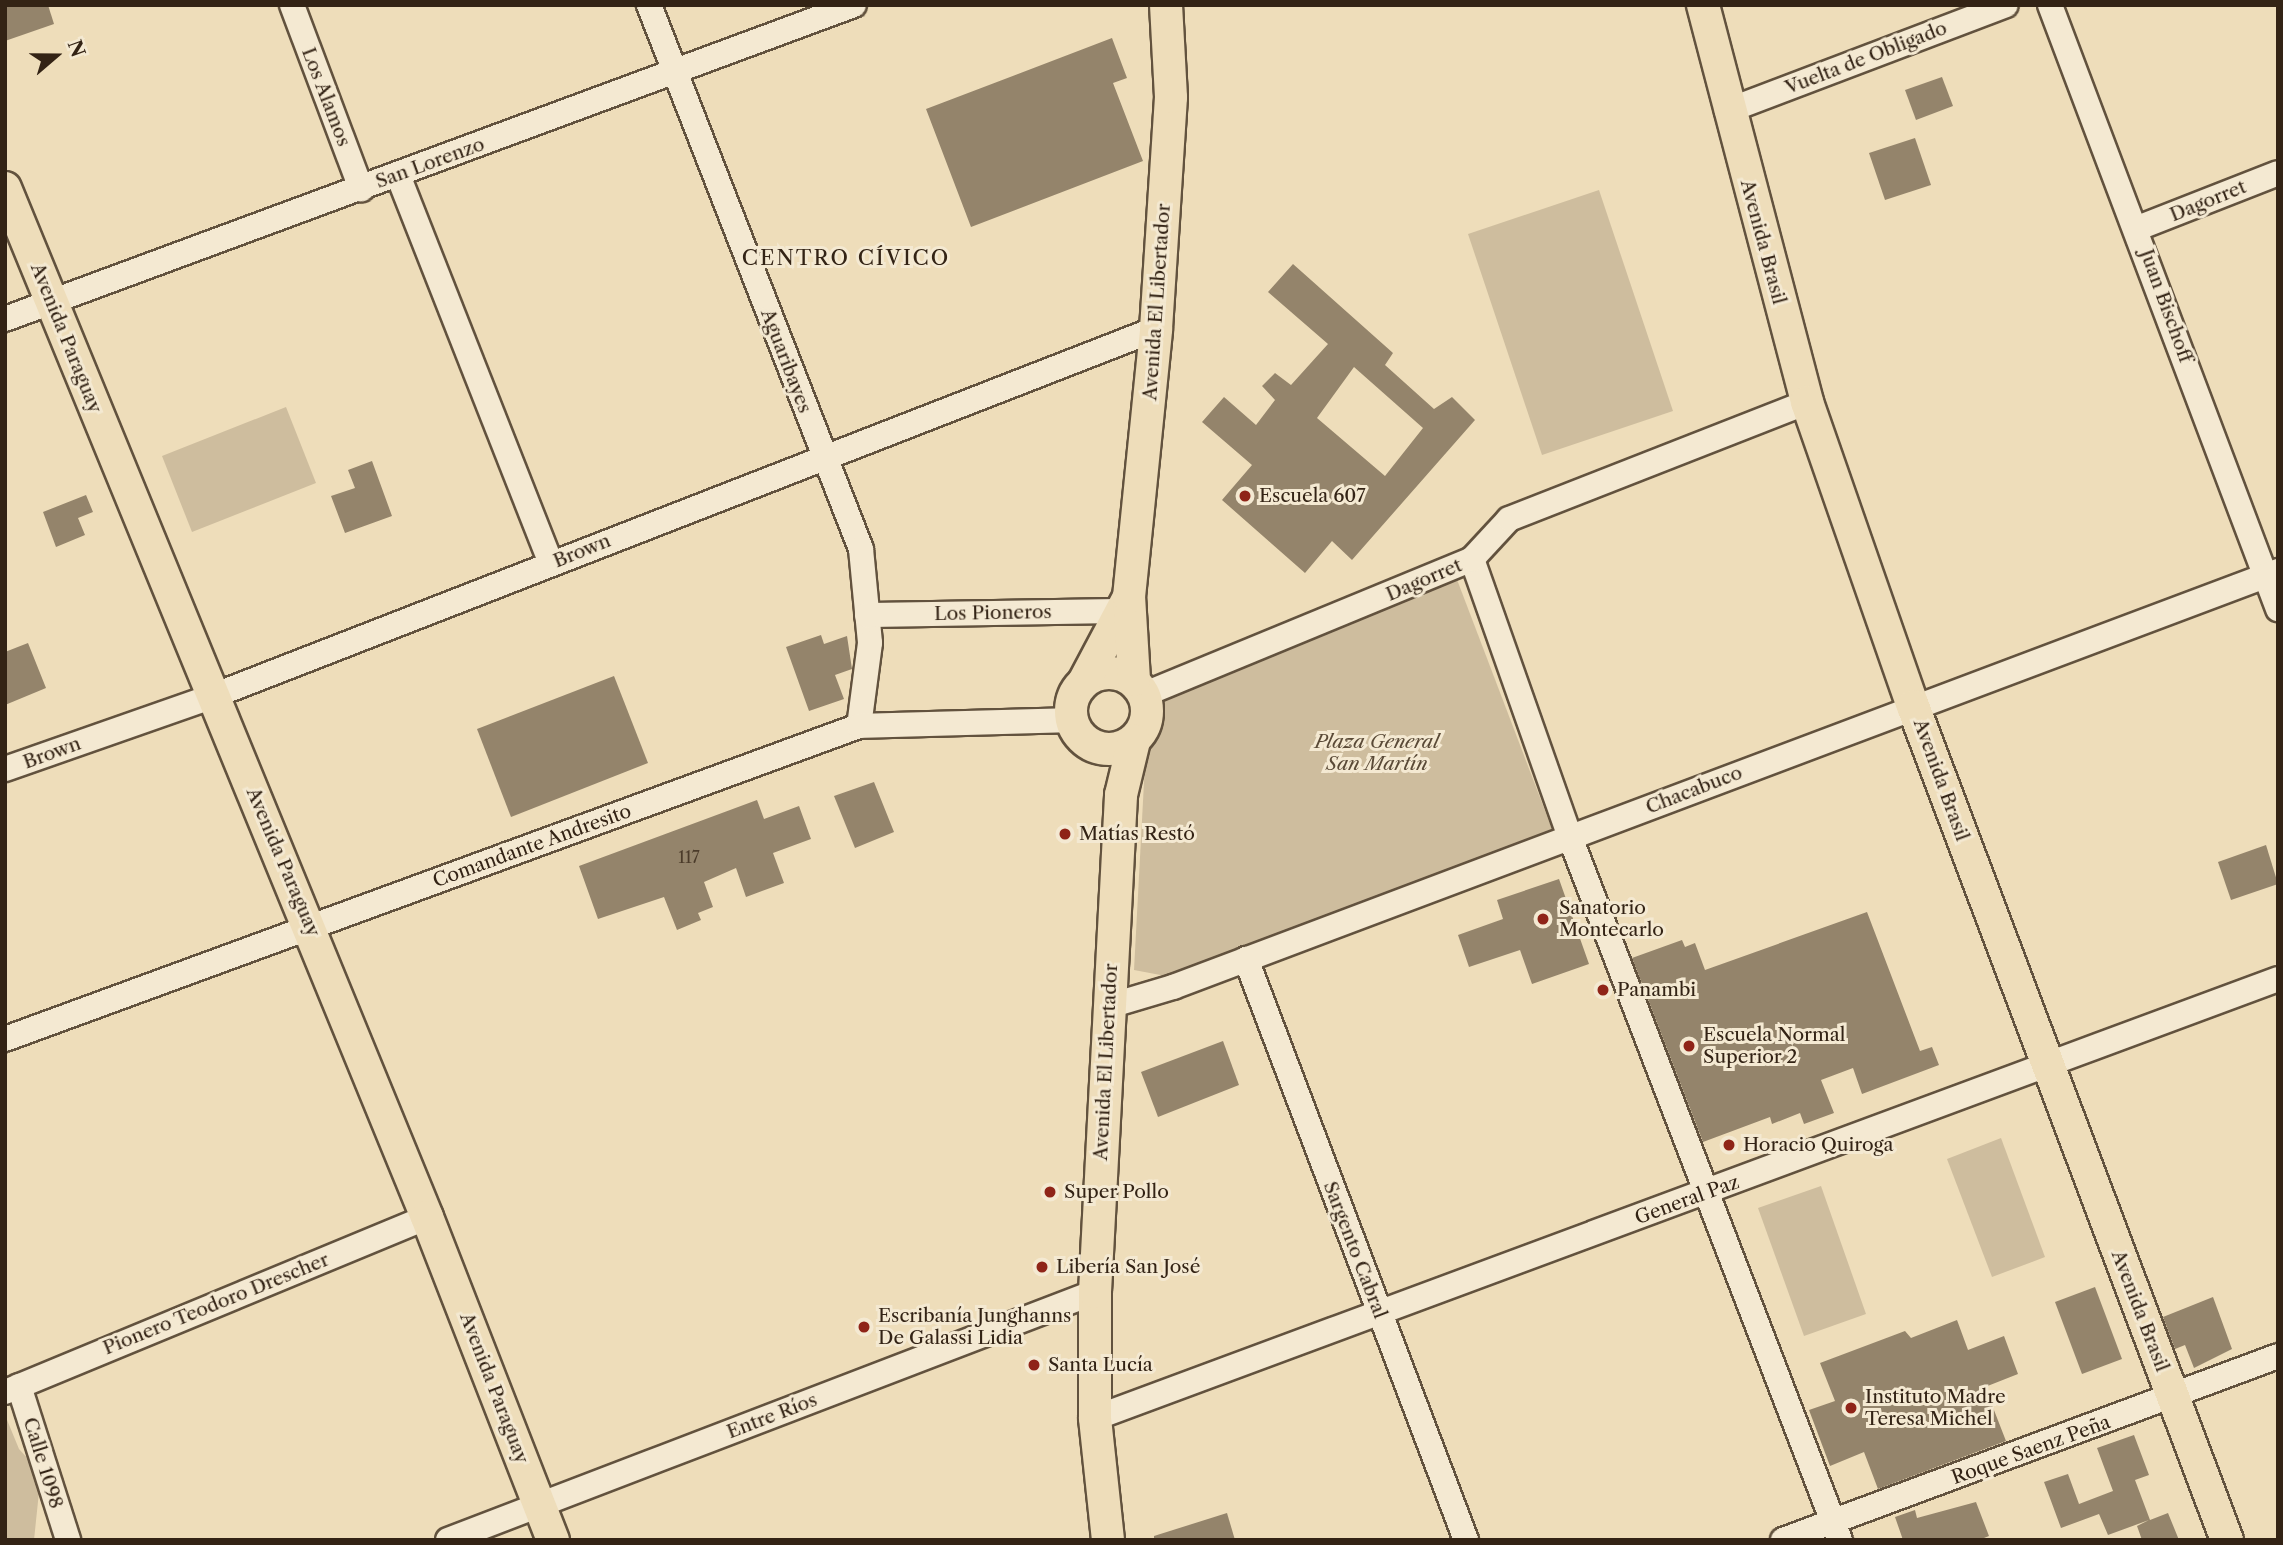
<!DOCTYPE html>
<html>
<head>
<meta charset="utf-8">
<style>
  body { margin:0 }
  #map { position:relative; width:2283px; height:1545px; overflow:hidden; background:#eeddba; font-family:"Libre Caslon Text",serif }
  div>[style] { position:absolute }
  .green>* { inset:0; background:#cebd9e }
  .building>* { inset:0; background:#94846b }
  .roads { filter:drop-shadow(2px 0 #62523e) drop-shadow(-2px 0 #62523e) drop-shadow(0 2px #62523e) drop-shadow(0 -2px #62523e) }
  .minor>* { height:24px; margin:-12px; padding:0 12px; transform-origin:12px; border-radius:12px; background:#f4e9d2 }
  .major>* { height:32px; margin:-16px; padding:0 16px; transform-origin:16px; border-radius:16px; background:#eeddba }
  .major>.ring { margin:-16px; padding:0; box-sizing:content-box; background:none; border:32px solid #eeddba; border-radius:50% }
  .dots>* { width:19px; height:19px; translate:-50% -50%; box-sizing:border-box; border:4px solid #f4e9d2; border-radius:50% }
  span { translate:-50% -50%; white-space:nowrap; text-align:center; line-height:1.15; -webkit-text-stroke:6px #f4e9d2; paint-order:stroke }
  .number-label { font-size:16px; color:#4b3b2a }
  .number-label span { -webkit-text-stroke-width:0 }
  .street-label { font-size:19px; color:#332315 }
  .poi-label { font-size:19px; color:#332315 }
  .left { translate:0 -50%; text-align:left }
  .park-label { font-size:19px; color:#5a4a37; font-style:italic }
  .neighbourhood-label { font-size:21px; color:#332315; letter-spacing:2px }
  .frame { position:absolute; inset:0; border:7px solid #332315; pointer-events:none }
  .north { position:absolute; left:21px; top:21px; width:70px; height:70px; -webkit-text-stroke:5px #f4e9d2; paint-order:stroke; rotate:70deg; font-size:19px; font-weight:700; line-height:28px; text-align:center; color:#332315 }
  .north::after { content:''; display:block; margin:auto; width:24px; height:32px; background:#332315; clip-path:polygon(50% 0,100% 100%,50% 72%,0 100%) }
</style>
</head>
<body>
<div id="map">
  <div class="green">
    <i style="clip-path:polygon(1599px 190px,1673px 411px,1542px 455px,1468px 234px)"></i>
    <i style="clip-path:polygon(286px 407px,316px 483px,192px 532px,162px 456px)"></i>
    <i style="clip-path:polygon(1456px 577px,1552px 829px,1171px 977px,1134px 970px,1146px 745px,1168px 693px)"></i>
    <i style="clip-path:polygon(2001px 1138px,2045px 1257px,1992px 1277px,1947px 1159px)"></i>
    <i style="clip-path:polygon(1821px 1186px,1866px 1314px,1804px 1336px,1758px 1208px)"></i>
    <i style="clip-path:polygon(5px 1415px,19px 1449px,41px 1473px,34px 1540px,5px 1540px)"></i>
  </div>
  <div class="building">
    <i style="clip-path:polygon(5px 5px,48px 5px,54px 24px,5px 41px)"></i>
    <i style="clip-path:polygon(1112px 38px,1127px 78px,1113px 83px,1143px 161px,971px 227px,926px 109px)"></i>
    <i style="clip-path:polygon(1942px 77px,1953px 106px,1916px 120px,1905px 90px)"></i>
    <i style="clip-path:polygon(1915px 138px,1931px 185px,1885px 200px,1869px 153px)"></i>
    <i style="clip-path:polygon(evenodd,1293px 264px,1393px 353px,1385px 365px,1434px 409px,1452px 397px,1475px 420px,1352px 560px,1332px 541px,1305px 573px,1222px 500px,1252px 465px,1202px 422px,1224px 397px,1256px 425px,1275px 400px,1262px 386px,1275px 373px,1291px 385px,1328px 344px,1268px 292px,1293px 264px,1354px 367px,1423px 428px,1385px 476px,1317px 418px,1354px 367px)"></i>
    <i style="clip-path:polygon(372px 461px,392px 516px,345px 533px,331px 496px,355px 488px,348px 470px)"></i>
    <i style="clip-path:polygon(86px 495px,93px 512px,78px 518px,85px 535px,56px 547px,43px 512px)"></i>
    <i style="clip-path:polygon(821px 635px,824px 644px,847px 636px,852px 669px,835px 675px,844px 699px,809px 711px,786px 647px)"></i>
    <i style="clip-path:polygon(28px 643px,46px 688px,5px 705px,5px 652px)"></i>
    <i style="clip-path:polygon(614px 676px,648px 763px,511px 817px,477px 729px)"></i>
    <i style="clip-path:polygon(874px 782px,894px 832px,855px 848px,834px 796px)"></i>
    <i style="clip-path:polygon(757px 800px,764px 819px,799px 806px,811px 839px,773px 853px,784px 883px,746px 897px,736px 868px,704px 882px,713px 907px,698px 913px,701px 920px,677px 930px,664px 897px,598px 919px,579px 866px)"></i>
    <i style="clip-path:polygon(2266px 845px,2278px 884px,2231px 900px,2218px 862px)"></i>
    <i style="clip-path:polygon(1559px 879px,1589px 964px,1532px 984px,1520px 950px,1469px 967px,1458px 935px,1503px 919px,1497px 900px)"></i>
    <i style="clip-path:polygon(1867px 912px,1920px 1051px,1932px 1047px,1939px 1065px,1862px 1094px,1853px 1068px,1821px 1080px,1834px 1113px,1804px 1124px,1800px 1113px,1772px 1124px,1770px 1117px,1703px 1142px,1632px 958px,1682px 940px,1685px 947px,1695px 943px,1705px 970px)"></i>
    <i style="clip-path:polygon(1223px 1041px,1239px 1085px,1158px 1117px,1141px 1072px)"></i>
    <i style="clip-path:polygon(2095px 1287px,2122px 1359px,2082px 1374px,2055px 1302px)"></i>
    <i style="clip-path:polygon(2213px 1297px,2232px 1349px,2194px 1368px,2185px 1345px,2175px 1349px,2163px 1317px)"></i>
    <i style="clip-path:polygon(1957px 1320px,1968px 1350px,2004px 1336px,2018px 1374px,1985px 1387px,2006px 1441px,1878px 1489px,1864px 1452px,1830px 1466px,1809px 1410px,1835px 1401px,1820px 1363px,1905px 1331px,1911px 1338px)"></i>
    <i style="clip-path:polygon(2134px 1435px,2149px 1475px,2135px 1480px,2150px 1520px,2168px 1513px,2179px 1540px,2142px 1540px,2137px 1526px,2149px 1520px,2108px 1535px,2099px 1514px,2061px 1528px,2044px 1482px,2068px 1474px,2079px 1504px,2113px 1491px,2097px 1448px)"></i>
    <i style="clip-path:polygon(1976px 1502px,1989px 1536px,1979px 1540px,1903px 1540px,1895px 1517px,1915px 1510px,1917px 1518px)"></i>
    <i style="clip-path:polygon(1227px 1513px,1235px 1540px,1154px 1540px,1154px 1536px)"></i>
  </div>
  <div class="roads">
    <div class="minor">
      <i style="left:292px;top:5px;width:197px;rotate:69.4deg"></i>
      <i style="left:649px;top:5px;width:584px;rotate:68.71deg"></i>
      <i style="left:861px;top:549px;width:94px;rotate:84.5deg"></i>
      <i style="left:870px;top:643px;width:84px;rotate:97.5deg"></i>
      <i style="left:2050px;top:5px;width:646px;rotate:69.32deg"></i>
      <i style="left:1727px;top:111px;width:298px;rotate:-20.8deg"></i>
      <i style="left:398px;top:175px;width:418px;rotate:68.5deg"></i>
      <i style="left:2138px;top:228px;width:150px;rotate:-21.4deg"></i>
      <i style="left:5px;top:319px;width:905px;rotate:-20.3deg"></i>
      <i style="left:1472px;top:559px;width:295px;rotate:70.6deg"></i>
      <i style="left:1570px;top:837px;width:753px;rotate:68.99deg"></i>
      <i style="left:867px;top:615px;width:253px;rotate:-0.9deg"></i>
      <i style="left:1145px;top:694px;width:354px;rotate:-22.4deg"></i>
      <i style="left:1472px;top:559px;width:54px;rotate:-47.2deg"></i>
      <i style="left:1509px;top:519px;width:320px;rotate:-21.4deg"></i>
      <i style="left:5px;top:769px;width:220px;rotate:-19.3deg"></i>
      <i style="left:213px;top:696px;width:1012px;rotate:-21.27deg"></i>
      <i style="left:1246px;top:959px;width:621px;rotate:69.26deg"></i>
      <i style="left:1109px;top:1006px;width:67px;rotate:-16.5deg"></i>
      <i style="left:1173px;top:987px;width:1181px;rotate:-20.63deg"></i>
      <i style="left:5px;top:1039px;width:910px;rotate:-20.13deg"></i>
      <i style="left:859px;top:726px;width:213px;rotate:-1.6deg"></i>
      <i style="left:19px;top:1386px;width:162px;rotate:72.3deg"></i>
      <i style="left:5px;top:1392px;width:457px;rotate:-22.5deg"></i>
      <i style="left:1095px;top:1418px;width:1262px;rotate:-20.36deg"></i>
      <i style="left:448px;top:1540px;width:693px;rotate:-20.97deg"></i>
      <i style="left:1783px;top:1540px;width:528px;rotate:-20.39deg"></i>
    </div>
    <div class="major">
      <i style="left:1703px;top:5px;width:410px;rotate:75.3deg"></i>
      <i style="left:1807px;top:402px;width:322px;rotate:70.8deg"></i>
      <i style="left:1913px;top:706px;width:891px;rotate:69.37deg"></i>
      <i style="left:5px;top:188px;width:1112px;rotate:67.7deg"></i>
      <i style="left:427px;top:1217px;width:347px;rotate:68.7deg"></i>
      <i class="ring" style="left:1071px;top:673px;width:44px;height:44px"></i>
      <i style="left:1085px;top:680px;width:94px;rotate:-62.1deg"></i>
      <i style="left:1134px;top:680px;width:83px;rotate:-93.4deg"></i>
      <i style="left:1129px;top:597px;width:269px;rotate:-84.2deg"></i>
      <i style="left:1156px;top:329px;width:232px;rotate:-86.3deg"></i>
      <i style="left:1171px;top:97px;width:92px;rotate:-93.1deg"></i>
      <i style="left:1108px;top:1540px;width:123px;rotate:-96.1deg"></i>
      <i style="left:1095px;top:1418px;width:126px;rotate:-90deg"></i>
      <i style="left:1095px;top:1292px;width:498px;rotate:-87deg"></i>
      <i style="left:1121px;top:795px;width:56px;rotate:-76.5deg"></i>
    </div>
  </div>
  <div class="dots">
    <i style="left:1245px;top:496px;background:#8f2418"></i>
    <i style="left:1065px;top:834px;background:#8f2418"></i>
    <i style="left:1543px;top:919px;background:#8f2418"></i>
    <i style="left:1603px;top:990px;background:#8f2418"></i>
    <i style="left:1689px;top:1046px;background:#8f2418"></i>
    <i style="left:1729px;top:1145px;background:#8f2418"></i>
    <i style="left:1050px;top:1192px;background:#8f2418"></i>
    <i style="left:1042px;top:1267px;background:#8f2418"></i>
    <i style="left:864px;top:1327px;background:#8f2418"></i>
    <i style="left:1034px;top:1365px;background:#8f2418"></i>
    <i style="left:1851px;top:1408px;background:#8f2418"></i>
  </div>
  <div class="number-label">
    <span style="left:689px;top:857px">117</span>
  </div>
  <div class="street-label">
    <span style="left:1866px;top:58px;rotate:-21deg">Vuelta de Obligado</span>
    <span style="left:326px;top:97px;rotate:69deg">Los Alamos</span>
    <span style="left:430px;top:163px;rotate:-20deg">San Lorenzo</span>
    <span style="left:2208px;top:201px;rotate:-22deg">Dagorret</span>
    <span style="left:1763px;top:242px;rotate:75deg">Avenida Brasil</span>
    <span style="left:1157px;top:302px;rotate:-86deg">Avenida El Libertador</span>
    <span style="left:2166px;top:306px;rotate:70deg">Juan Bischoff</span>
    <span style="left:66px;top:338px;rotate:68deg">Avenida Paraguay</span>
    <span style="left:786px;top:361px;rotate:69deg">Aguaribayes</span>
    <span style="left:582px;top:551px;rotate:-22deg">Brown</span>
    <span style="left:1424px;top:580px;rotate:-23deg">Dagorret</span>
    <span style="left:993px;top:613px;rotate:-1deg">Los Pioneros</span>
    <span style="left:52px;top:753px;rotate:-20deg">Brown</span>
    <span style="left:1941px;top:780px;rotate:70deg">Avenida Brasil</span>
    <span style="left:1694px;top:790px;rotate:-21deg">Chacabuco</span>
    <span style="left:532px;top:846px;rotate:-20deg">Comandante Andresito</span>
    <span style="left:283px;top:862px;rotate:67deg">Avenida Paraguay</span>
    <span style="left:1106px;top:1062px;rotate:-87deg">Avenida El Libertador</span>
    <span style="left:1687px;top:1200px;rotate:-20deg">General Paz</span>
    <span style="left:1355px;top:1250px;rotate:69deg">Sargento Cabral</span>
    <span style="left:216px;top:1304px;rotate:-22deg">Pionero Teodoro Drescher</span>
    <span style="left:2140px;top:1311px;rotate:69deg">Avenida Brasil</span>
    <span style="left:494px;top:1388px;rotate:69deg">Avenida Paraguay</span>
    <span style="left:772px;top:1416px;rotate:-21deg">Entre Ríos</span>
    <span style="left:2031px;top:1450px;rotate:-20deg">Roque Saenz Peña</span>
    <span style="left:43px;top:1463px;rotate:73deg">Calle 1098</span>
  </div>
  <div class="poi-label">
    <span class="left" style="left:1259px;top:496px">Escuela 607</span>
    <span class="left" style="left:1079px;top:834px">Matías Restó</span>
    <span class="left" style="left:1559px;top:919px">Sanatorio<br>Montecarlo</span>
    <span class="left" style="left:1617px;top:990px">Panambi</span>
    <span class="left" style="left:1703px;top:1046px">Escuela Normal<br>Superior 2</span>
    <span class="left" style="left:1743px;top:1145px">Horacio Quiroga</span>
    <span class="left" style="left:1064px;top:1192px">Super Pollo</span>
    <span class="left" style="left:1056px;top:1267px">Libería San José</span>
    <span class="left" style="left:878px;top:1327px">Escribanía Junghanns<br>De Galassi Lidia</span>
    <span class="left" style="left:1048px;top:1365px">Santa Lucía</span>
    <span class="left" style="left:1865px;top:1408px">Instituto Madre<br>Teresa Michel</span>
  </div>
  <div class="park-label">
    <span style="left:1377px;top:753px">Plaza General<br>San Martín</span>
  </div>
  <div class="neighbourhood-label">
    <span style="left:846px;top:258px">CENTRO CÍVICO</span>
  </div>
  <div class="frame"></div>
  <div class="north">N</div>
</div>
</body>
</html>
